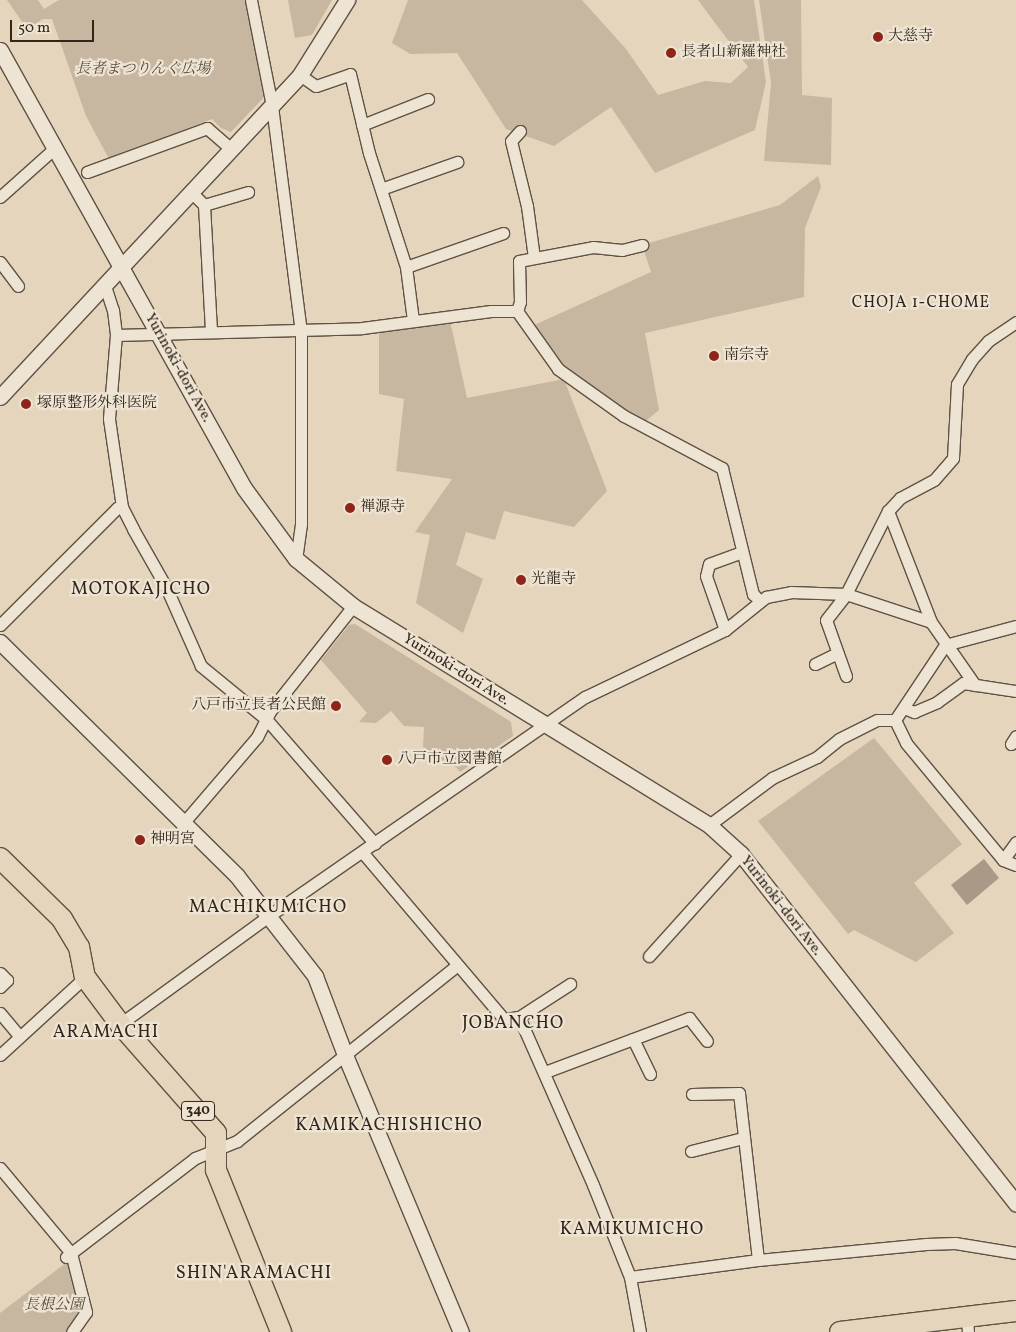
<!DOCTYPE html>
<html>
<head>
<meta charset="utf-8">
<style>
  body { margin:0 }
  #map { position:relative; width:1016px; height:1332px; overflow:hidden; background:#e5d5bd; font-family:Vollkorn,"Noto Serif JP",serif }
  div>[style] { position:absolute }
  .green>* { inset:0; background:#c7b7a1 }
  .water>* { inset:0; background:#a89a86 }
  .roads { filter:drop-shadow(1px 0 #5f5244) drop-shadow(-1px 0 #5f5244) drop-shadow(0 1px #5f5244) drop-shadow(0 -1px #5f5244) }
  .street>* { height:11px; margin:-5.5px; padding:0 5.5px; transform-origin:5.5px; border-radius:5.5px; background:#eee4d4 }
  .secondary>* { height:15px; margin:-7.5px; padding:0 7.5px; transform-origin:7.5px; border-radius:7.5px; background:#eee4d4 }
  .highway>* { height:20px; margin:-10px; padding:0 10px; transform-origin:10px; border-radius:10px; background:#e5d5bd }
  .dots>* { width:14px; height:14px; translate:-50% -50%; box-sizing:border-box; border:2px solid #eee4d4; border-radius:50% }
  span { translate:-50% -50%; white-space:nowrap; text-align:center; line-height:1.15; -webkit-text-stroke:4.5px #eee4d4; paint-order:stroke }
  .shield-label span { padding:1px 4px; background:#eee4d4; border:1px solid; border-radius:4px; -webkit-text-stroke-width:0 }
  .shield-label { font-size:14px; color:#32261b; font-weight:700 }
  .poi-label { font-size:15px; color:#32261b }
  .left { translate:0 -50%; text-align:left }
  .right { translate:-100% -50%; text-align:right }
  .park-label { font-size:15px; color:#574a3c; font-style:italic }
  .street-label { font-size:15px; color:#32261b }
  .neighbourhood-label { font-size:16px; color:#32261b; letter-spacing:1px }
  .quarter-label { font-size:18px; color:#32261b; letter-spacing:1px }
  .scale { position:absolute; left:10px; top:20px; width:84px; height:22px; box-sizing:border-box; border:2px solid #32261b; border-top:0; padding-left:6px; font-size:15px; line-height:18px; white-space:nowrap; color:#32261b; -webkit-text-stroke:4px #eee4d4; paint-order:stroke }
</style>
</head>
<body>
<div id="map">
  <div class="green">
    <i style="clip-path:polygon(7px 0,38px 0,44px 9px,59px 0,247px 0,266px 95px,231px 132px,221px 128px,212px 119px,109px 159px,86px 116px,52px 19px,43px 19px,27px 29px)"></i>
    <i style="clip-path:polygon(288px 0,332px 0,312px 35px,295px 38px)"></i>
    <i style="clip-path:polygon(408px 0,582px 0,626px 49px,658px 95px,705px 81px,731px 83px,748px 67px,698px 0,754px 0,766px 82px,755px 130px,655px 173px,611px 107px,554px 146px,506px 129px,457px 53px,410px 54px,392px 43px)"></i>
    <i style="clip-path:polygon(759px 0,801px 0,802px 95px,832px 98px,831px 165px,764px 161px,771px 83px)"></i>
    <i style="clip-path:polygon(818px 176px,821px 187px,805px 228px,804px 297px,645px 333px,659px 410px,641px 425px,558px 369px,530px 327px,651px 272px,642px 245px,780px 205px)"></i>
    <i style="clip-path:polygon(449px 316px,467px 398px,564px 379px,607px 491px,574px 527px,504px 511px,495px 540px,466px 532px,456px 565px,483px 579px,463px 633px,416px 603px,430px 535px,415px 532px,452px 479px,396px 471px,404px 399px,379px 394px,379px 325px)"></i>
    <i style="clip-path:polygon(355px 624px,511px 722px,513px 736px,460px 772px,453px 764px,438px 763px,423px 747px,424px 727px,404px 726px,391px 711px,376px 723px,359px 722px,367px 713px,321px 660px,349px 625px)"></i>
    <i style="clip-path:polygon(874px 738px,962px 844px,914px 883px,954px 933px,916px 962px,854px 930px,848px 934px,758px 821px)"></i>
    <i style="clip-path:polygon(67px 1262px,70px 1265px,83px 1311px,68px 1332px,0 1332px,0 1313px)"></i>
  </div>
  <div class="water">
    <i style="clip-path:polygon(984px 859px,999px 878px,967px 905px,951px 885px)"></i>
  </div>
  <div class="roads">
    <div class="street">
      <i style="left:251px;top:0;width:108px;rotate:78.8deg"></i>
      <i style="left:272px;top:106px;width:227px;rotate:82.7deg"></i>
      <i style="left:301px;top:331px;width:193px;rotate:90deg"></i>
      <i style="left:301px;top:524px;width:35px;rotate:98deg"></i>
      <i style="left:300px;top:75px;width:19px;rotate:35deg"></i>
      <i style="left:316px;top:86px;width:36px;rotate:-19deg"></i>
      <i style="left:350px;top:74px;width:81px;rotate:76.5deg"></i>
      <i style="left:369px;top:153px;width:120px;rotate:72deg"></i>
      <i style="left:406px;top:267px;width:53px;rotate:82.5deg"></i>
      <i style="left:362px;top:125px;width:71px;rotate:-21.5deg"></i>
      <i style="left:520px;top:131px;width:13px;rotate:132deg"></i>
      <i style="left:511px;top:141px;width:67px;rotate:76.2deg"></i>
      <i style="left:527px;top:206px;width:52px;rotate:82.3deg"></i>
      <i style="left:87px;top:172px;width:128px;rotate:-20.1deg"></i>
      <i style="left:207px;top:128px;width:32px;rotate:41deg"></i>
      <i style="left:381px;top:189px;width:81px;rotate:-19.6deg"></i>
      <i style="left:191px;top:192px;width:18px;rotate:45deg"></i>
      <i style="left:204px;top:205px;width:127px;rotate:86.8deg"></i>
      <i style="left:0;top:197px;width:75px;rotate:-41.8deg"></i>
      <i style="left:204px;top:205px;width:46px;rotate:-16.5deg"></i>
      <i style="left:0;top:262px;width:30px;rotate:53deg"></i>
      <i style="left:406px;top:267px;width:103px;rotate:-19.3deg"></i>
      <i style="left:105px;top:286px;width:25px;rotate:72deg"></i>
      <i style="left:113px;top:310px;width:25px;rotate:83deg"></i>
      <i style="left:116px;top:335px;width:84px;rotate:94.8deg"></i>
      <i style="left:109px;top:419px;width:89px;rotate:81.6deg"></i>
      <i style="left:122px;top:507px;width:25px;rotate:63deg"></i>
      <i style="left:133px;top:529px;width:67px;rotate:60.4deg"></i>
      <i style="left:166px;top:587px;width:86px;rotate:66.1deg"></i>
      <i style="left:201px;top:666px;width:85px;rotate:39.3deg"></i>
      <i style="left:267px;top:720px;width:164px;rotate:48.9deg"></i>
      <i style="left:517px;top:311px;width:9px;rotate:-72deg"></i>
      <i style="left:520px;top:302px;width:41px;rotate:-91.4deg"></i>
      <i style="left:519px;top:261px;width:75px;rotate:-10.7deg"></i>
      <i style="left:593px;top:247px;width:29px;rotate:6deg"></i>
      <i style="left:622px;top:250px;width:21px;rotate:-14deg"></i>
      <i style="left:116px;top:335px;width:246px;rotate:-1.6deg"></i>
      <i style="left:362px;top:328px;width:130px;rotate:-7.5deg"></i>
      <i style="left:491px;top:311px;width:26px"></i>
      <i style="left:517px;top:311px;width:71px;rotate:54.7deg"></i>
      <i style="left:558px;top:369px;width:81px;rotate:35.5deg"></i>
      <i style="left:624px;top:416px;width:111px;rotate:28deg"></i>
      <i style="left:722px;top:468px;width:130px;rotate:76.2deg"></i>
      <i style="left:753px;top:594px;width:10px;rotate:45deg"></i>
      <i style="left:888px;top:511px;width:119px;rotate:68.8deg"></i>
      <i style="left:0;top:625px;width:165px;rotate:-45deg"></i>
      <i style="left:117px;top:508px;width:5px;rotate:-11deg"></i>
      <i style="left:725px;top:630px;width:57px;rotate:-109.4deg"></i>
      <i style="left:706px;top:576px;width:12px;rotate:-76deg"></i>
      <i style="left:709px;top:564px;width:35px;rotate:-20deg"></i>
      <i style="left:815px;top:664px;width:25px;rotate:-26deg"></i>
      <i style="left:846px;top:676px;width:59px;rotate:-109.7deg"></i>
      <i style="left:826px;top:620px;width:33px;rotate:-52deg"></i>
      <i style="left:846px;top:594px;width:93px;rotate:-63.2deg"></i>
      <i style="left:888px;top:511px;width:18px;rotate:-47deg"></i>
      <i style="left:900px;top:498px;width:38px;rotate:-28deg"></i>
      <i style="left:934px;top:480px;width:29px;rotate:-49deg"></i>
      <i style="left:953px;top:458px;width:74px;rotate:-86.9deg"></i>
      <i style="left:957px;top:384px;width:29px;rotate:-59deg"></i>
      <i style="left:972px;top:359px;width:24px;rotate:-48deg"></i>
      <i style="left:988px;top:341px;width:34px;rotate:-34deg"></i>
      <i style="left:904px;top:708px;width:11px;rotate:22deg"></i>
      <i style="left:914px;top:712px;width:25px;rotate:-23deg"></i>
      <i style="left:937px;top:702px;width:32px;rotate:-36deg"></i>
      <i style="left:963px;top:683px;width:54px;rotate:8.6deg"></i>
      <i style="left:895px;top:720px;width:25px;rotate:64deg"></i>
      <i style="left:906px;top:743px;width:152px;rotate:50.3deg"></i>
      <i style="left:1003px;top:860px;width:14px;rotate:21deg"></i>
      <i style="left:895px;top:720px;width:90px;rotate:-56.3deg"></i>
      <i style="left:945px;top:645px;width:73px;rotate:-15deg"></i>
      <i style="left:1011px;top:744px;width:9px;rotate:-58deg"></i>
      <i style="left:185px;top:821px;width:111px;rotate:-49.4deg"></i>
      <i style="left:257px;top:737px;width:30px;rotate:-63deg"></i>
      <i style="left:271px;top:710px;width:132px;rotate:-51.7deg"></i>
      <i style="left:709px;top:825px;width:79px;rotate:-36.7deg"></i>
      <i style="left:772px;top:778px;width:50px;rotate:-25deg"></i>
      <i style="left:817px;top:757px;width:28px;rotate:-39deg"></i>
      <i style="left:839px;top:739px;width:42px;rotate:-26.6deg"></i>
      <i style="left:877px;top:720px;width:18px"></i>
      <i style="left:363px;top:853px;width:218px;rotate:49.7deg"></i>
      <i style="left:504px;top:1019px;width:15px;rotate:-8deg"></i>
      <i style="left:519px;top:1017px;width:184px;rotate:66.2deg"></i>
      <i style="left:593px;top:1185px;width:99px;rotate:68.1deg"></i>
      <i style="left:630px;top:1277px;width:56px;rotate:79.7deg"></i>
      <i style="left:1003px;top:860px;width:22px;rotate:-54deg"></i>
      <i style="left:649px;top:956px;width:137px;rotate:-48deg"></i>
      <i style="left:0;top:973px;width:10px;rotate:45deg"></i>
      <i style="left:7px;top:980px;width:10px;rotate:135deg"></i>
      <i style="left:0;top:1013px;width:30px;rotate:50deg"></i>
      <i style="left:519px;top:1017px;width:61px;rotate:-32.9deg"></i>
      <i style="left:120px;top:1024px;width:185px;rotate:-36deg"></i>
      <i style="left:270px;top:915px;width:383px;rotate:-34.7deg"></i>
      <i style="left:585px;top:697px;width:155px;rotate:-25.6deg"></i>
      <i style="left:725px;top:630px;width:53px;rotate:-38.8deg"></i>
      <i style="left:766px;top:597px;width:25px;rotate:-11deg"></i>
      <i style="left:791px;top:592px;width:55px;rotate:2.1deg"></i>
      <i style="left:846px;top:594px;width:89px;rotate:18.2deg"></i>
      <i style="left:931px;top:622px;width:77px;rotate:55.1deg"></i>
      <i style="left:633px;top:1039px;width:39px;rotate:64deg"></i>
      <i style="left:0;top:1055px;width:115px;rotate:-42.5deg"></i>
      <i style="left:545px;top:1072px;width:154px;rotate:-20.6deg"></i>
      <i style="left:689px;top:1018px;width:29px;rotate:52deg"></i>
      <i style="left:692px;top:1094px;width:47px;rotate:-1.2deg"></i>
      <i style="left:739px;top:1093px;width:168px;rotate:83.5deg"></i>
      <i style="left:691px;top:1151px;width:54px;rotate:-14deg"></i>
      <i style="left:0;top:1168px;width:111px;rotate:50.1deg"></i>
      <i style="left:71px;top:1253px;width:61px;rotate:75.7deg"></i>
      <i style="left:86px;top:1312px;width:24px;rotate:125deg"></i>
      <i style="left:66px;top:1257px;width:163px;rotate:-37.5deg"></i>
      <i style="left:195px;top:1158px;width:45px;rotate:-22deg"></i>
      <i style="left:237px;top:1141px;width:280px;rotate:-38.6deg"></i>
      <i style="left:630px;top:1277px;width:129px;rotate:-7.6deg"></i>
      <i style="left:758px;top:1260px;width:169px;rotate:-5.4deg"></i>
      <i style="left:926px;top:1244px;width:29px;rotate:-2deg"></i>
      <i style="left:955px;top:1243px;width:62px;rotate:9.3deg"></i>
      <i style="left:967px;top:1318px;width:14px;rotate:86deg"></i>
    </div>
    <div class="secondary">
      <i style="left:0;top:50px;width:501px;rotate:60.88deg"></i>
      <i style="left:244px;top:488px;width:88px;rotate:53.8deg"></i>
      <i style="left:296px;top:559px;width:74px;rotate:39.5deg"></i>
      <i style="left:353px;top:606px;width:418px;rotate:31.6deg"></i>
      <i style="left:709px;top:825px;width:43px;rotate:42.2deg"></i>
      <i style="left:741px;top:854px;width:445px;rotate:51.8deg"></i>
      <i style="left:0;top:397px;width:440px;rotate:-47deg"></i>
      <i style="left:300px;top:75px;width:89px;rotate:-57.9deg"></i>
      <i style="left:0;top:642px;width:333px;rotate:44.6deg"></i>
      <i style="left:237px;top:876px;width:127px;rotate:52deg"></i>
      <i style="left:315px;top:976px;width:85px;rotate:69.2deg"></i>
      <i style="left:345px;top:1055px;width:300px;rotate:67.3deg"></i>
    </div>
    <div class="highway">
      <i style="left:0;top:858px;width:87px;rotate:44.5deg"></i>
      <i style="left:62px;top:919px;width:33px;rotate:59deg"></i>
      <i style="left:79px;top:947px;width:31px;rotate:79deg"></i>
      <i style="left:85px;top:977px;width:59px;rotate:53.3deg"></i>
      <i style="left:120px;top:1024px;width:145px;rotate:48.6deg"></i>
      <i style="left:216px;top:1133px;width:37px;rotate:90deg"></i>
      <i style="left:216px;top:1170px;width:175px;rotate:68.1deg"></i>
      <i style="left:840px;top:1332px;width:177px;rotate:-6.8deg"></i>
    </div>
  </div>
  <div class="dots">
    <i style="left:878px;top:37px;background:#8f2418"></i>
    <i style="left:671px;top:53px;background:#8f2418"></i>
    <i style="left:714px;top:356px;background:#8f2418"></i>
    <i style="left:26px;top:404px;background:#8f2418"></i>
    <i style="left:350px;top:508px;background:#8f2418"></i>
    <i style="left:521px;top:580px;background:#8f2418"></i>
    <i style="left:336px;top:706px;background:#8f2418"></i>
    <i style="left:387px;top:760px;background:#8f2418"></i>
    <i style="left:140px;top:840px;background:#8f2418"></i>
  </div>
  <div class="shield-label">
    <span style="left:198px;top:1111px">340</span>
  </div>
  <div class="poi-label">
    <span class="left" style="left:888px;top:37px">大慈寺</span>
    <span class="left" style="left:681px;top:53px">長者山新羅神社</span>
    <span class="left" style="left:724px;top:356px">南宗寺</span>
    <span class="left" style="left:37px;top:404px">塚原整形外科医院</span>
    <span class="left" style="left:360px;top:508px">禅源寺</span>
    <span class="left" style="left:531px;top:580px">光龍寺</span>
    <span class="right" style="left:326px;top:706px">八戸市立長者公民館</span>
    <span class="left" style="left:397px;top:760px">八戸市立図書館</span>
    <span class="left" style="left:150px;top:840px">神明宮</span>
  </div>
  <div class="park-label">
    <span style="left:143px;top:70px">長者まつりんぐ広場</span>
    <span style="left:54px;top:1306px">長根公園</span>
  </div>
  <div class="street-label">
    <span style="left:178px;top:368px;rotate:61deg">Yurinoki-dori Ave.</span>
    <span style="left:456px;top:670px;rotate:32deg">Yurinoki-dori Ave.</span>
    <span style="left:781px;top:906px;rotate:52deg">Yurinoki-dori Ave.</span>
  </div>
  <div class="neighbourhood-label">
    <span style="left:921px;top:303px">CHOJA 1-CHOME</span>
  </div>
  <div class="quarter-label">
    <span style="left:141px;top:590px">MOTOKAJICHO</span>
    <span style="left:268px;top:908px">MACHIKUMICHO</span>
    <span style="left:513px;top:1024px">JOBANCHO</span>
    <span style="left:106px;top:1033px">ARAMACHI</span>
    <span style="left:389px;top:1126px">KAMIKACHISHICHO</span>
    <span style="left:632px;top:1230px">KAMIKUMICHO</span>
    <span style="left:254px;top:1274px">SHIN'ARAMACHI</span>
  </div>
  <div class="scale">50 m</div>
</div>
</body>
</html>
